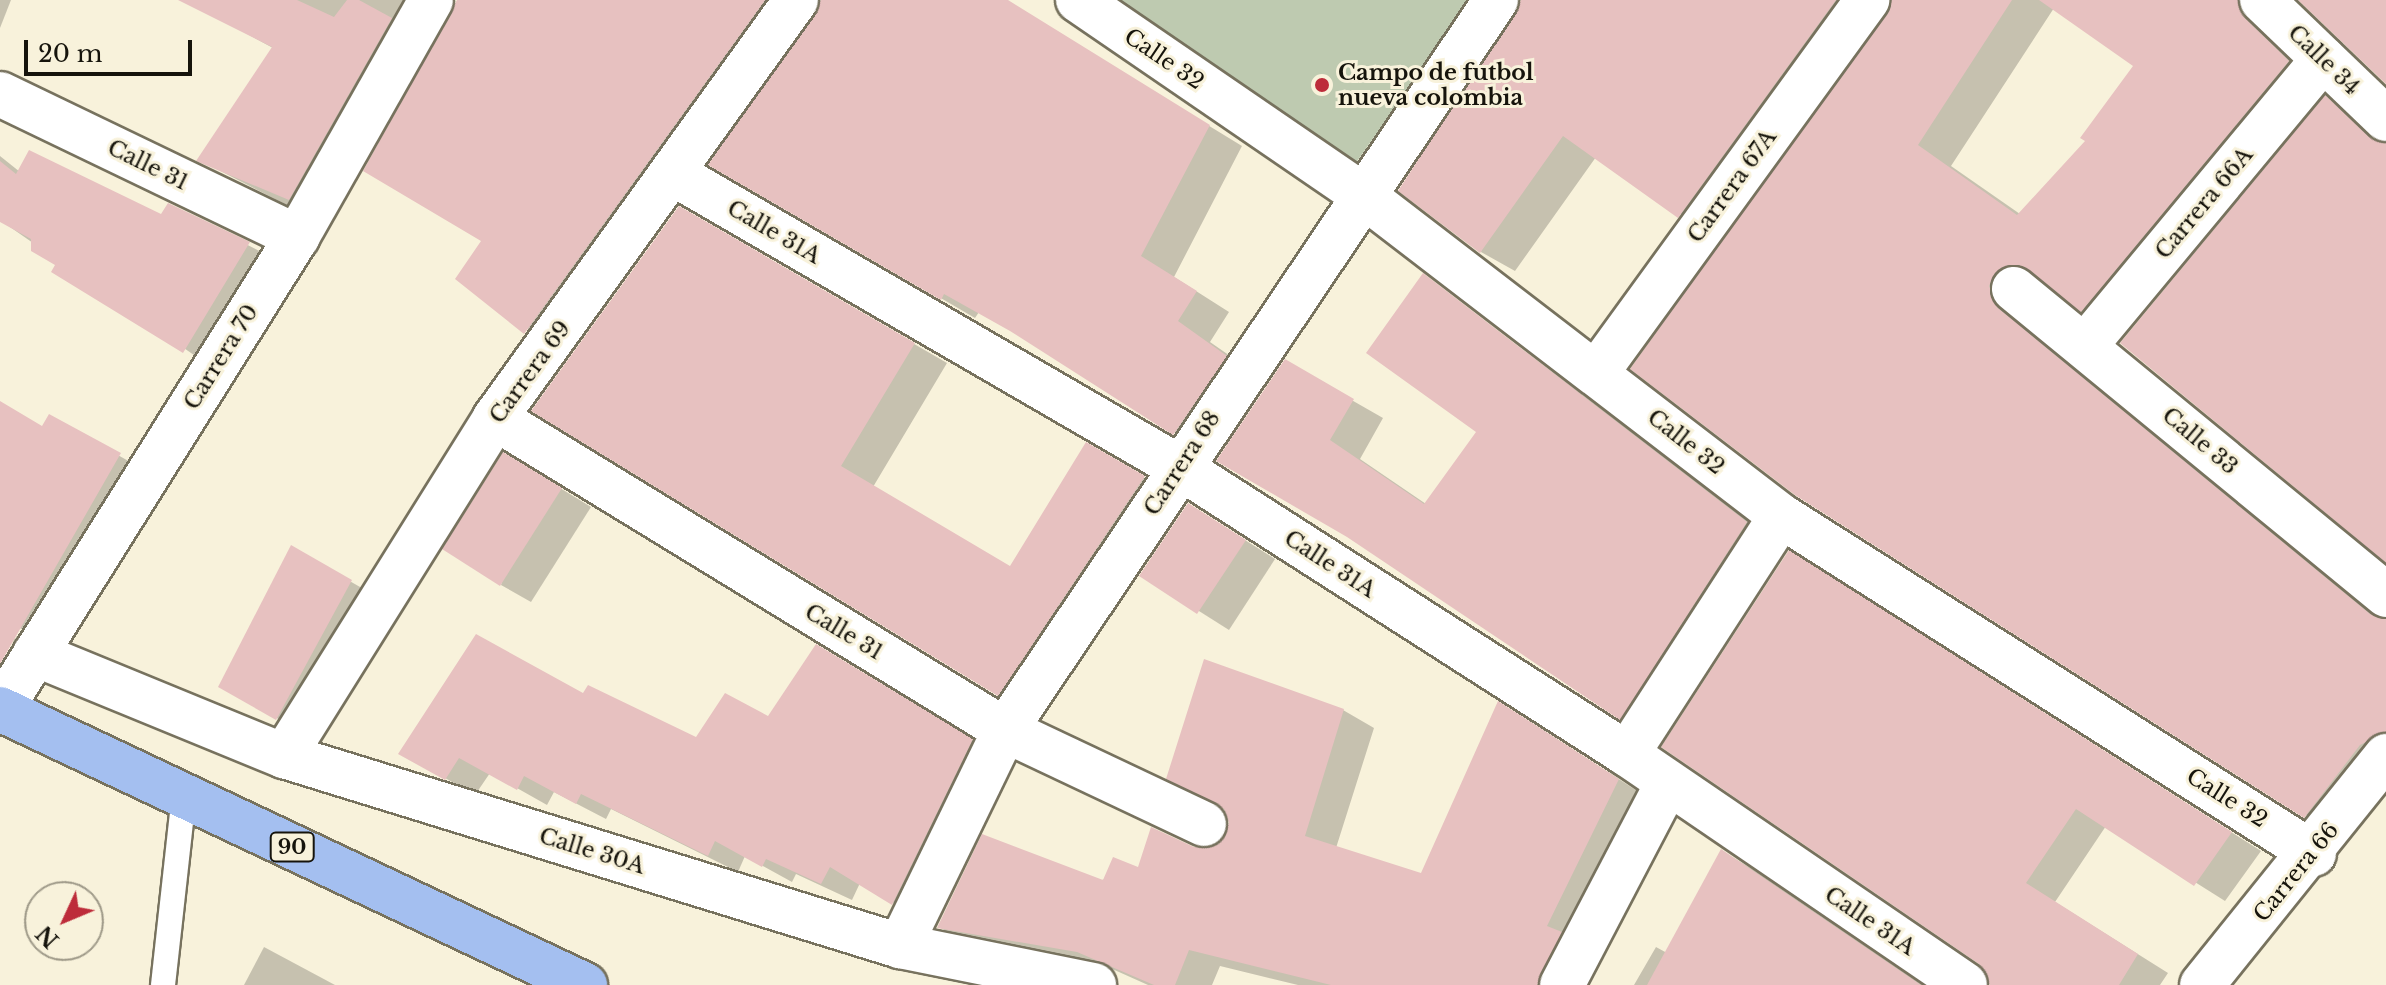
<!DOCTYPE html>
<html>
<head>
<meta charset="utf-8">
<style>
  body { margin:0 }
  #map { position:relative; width:2386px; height:985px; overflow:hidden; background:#f8f2db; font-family:"Libre Baskerville",serif }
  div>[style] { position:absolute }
  .green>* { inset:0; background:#becab0 }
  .shadow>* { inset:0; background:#0003 }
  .building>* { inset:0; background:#e7c1c0 }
  .roads { filter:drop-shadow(2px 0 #77725e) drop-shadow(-2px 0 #77725e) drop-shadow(0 2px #77725e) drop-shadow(0 -2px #77725e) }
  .service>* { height:24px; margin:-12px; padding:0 12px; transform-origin:12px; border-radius:12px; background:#fff }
  .minor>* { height:44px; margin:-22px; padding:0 22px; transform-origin:22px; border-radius:22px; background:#fff }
  .trunk>* { height:44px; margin:-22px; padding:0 22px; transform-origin:22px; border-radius:22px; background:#a4bff0 }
  .dots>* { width:22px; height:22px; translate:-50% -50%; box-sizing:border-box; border:4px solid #f8f2db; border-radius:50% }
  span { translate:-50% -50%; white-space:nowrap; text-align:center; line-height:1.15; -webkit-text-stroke:6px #f8f2db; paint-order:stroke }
  .shield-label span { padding:2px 6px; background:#f8f2db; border:2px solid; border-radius:6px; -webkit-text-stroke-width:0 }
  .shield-label { font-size:20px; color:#16140c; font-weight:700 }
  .street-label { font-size:22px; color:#16140c }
  .poi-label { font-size:22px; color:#16140c; font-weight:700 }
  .left { translate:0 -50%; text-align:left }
  .north { position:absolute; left:24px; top:881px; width:80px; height:80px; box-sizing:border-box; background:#f8f2db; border:2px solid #9e9988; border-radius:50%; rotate:226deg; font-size:22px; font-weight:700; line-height:32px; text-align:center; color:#16140c }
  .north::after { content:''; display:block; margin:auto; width:28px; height:36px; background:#bd2c3a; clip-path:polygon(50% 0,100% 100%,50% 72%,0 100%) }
  .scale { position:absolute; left:24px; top:40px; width:168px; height:36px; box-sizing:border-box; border:4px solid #16140c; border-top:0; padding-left:10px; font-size:24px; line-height:28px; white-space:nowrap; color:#16140c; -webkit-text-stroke:6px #f8f2db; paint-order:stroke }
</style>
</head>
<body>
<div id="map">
  <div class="green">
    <i style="clip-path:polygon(1115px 0,1470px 0,1351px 170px)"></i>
  </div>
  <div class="shadow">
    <i style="clip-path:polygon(0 0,11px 0,0 28px)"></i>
    <i style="clip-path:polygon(230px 0,454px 0,312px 218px,199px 160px,273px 48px,218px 18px)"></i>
    <i style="clip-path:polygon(458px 0,819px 0,559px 352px,458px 278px,483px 241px)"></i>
    <i style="clip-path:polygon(820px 0,1003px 0,1242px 146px,1174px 277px,1229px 312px,1210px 342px,1259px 376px,1208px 453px,1019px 334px,979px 312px,975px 318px,711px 164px,819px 15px)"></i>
    <i style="clip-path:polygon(1521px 0,1887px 0,1713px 236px,1596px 157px,1515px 271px,1481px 252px)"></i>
    <i style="clip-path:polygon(evenodd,1891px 0,2285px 0,2322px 82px,2116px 330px,2049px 285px,2029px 292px,2386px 616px,2386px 782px,2340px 836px,1796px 494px,1891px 0,2054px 8px,2135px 66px,2088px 141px,2020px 214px,1951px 166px,2054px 8px)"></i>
    <i style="clip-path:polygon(2326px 98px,2386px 141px,2386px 514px)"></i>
    <i style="clip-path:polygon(0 156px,20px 172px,162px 216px,169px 205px,279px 261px,214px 369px,0 220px)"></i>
    <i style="clip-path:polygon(679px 208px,947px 363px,873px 487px,1010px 568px,1086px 444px,1177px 497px,1031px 713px,534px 410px)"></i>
    <i style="clip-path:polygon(1423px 275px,1777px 541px,1651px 735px,1348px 535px,1285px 362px,1383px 418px,1360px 459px,1426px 504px,1479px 432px)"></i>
    <i style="clip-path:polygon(0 402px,44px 429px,50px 417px,157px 477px,59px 650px,0 617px)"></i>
    <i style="clip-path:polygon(534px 472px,591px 507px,531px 602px,501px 585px)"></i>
    <i style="clip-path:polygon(1189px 505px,1275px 559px,1229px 630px,1142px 575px)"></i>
    <i style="clip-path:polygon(292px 548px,381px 599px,308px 736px,221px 686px)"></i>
    <i style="clip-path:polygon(1819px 570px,2261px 851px,2225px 901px,2106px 826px,2055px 902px,2168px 973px,2160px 985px,1991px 985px)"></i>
    <i style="clip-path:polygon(847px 664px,1001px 758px,923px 920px,860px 883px,852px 900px,796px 874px,792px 882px,745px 856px,738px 872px,611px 809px,606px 819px,554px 792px,547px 805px,490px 773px,475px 795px,431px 770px,584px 696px,697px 740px,769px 718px)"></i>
    <i style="clip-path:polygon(1343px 710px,1374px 728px,1336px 848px,1422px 876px,1529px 721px,1648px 798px,1573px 985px,1298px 985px,1220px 966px,1212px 985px,1148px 985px,1110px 968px,969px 944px,939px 927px,1220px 846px)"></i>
    <i style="clip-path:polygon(1722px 851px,1752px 869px,1922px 985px,1634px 985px,1656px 947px,1667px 953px)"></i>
    <i style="clip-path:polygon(264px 947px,335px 985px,244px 985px)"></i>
  </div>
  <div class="building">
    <i style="clip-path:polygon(178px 0,297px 0,334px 17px,347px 0,359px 0,392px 18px,289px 200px,196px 161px,272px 47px)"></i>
    <i style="clip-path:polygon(457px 0,765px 0,524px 334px,455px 279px,481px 241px,363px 171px)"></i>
    <i style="clip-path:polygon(821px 0,1008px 0,1210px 125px,1141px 256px,1197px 291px,1178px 321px,1227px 356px,1173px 435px,1010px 331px,944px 294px,941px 300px,708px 165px)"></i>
    <i style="clip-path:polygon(1521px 0,1836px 0,1678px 218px,1563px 136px,1480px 253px,1398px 191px)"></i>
    <i style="clip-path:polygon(1892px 0,2012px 0,1918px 145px,2017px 215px,2085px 141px,2080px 138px,2133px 66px,2039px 0,2238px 0,2245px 18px,2289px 61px,2081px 312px,2019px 265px,1995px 273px,1989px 286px,1998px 308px,2370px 614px,2386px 619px,2386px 732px,2360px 745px,2304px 818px,1795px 495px,1630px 369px)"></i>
    <i style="clip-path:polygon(2298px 0,2386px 0,2386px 84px)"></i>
    <i style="clip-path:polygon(2325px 95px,2369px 137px,2386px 143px,2386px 563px,2120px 343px)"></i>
    <i style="clip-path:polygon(29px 150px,161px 214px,168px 203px,250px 242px,183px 353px,51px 272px,55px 265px,31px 251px,31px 239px,0 222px,0 161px,16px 174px)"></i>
    <i style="clip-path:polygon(679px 206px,915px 343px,841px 466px,1010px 566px,1086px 442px,1145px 476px,998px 696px,531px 411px)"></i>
    <i style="clip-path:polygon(1423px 273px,1747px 522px,1620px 720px,1347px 537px,1216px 461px,1285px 359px,1354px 399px,1330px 440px,1424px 504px,1476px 432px,1366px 353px)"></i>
    <i style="clip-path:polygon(0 401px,42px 426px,49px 414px,121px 453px,0 664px)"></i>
    <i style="clip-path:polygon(503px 452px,562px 488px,500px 586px,442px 549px)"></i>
    <i style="clip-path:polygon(1188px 503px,1246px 540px,1197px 614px,1139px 576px)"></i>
    <i style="clip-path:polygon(291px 545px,352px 580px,276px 720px,218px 687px)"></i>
    <i style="clip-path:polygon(1789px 550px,2232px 832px,2194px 886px,2076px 809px,2026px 883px,2138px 954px,2119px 985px,1990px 985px,1979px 964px,1661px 747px)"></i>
    <i style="clip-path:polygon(476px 634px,583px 693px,588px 685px,696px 737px,725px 693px,768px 716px,816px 644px,973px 739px,892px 905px,830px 867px,821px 884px,766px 859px,762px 867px,715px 841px,708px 856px,581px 794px,576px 804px,524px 776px,517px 790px,459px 758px,445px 780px,398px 754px)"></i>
    <i style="clip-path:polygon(1204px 659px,1344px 709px,1305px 836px,1421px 873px,1498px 701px,1619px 779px,1547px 926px,1562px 932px,1537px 985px,1331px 985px,1189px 950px,1175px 985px,1154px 985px,1077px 952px,937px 928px,982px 834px,1103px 880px,1113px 857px,1138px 867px,1151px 827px,1194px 847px,1219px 844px,1229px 823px,1224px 809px,1166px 779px)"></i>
    <i style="clip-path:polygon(1721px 849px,1921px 985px,1647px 985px)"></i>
  </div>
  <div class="roads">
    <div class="service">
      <i style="left:163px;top:985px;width:190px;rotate:-83.7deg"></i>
    </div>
    <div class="minor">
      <i style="left:1078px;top:0;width:342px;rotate:34.4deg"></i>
      <i style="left:1360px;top:193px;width:531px;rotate:37.5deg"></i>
      <i style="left:1781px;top:516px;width:631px;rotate:32.38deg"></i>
      <i style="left:2262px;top:0;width:172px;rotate:43.8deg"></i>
      <i style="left:0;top:94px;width:330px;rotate:25.7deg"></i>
      <i style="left:674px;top:174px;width:584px;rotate:30.12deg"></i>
      <i style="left:1179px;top:467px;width:532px;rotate:32.64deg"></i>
      <i style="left:1627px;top:754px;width:409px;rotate:34.3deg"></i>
      <i style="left:2014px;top:289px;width:482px;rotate:39.4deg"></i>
      <i style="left:2085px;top:346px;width:373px;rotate:-50.3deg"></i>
      <i style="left:1597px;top:372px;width:460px;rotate:-54deg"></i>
      <i style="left:495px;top:418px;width:598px;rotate:31.46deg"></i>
      <i style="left:1005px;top:730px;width:220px;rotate:25.3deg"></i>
      <i style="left:35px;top:654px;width:269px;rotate:22.3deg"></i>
      <i style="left:284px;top:756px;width:645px;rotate:17.14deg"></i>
      <i style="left:900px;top:946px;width:198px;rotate:11.4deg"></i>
      <i style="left:1px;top:709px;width:557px;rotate:-57.91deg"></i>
      <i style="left:297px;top:237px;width:272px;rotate:-60.5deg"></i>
      <i style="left:1627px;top:754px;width:283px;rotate:-57.1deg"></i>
      <i style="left:284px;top:756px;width:398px;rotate:-58deg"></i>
      <i style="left:495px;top:418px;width:515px;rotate:-54.24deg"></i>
      <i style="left:900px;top:946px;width:240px;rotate:-64.1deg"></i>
      <i style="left:1005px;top:730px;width:880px;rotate:-56.08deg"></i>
      <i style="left:1562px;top:985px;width:225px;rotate:-62.4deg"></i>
      <i style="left:2202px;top:985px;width:294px;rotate:-51.2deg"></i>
    </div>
    <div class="trunk">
      <i style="left:0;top:709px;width:647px;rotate:25.26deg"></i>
    </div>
  </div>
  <div class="dots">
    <i style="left:1322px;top:85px;background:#bd2c3a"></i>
  </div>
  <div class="shield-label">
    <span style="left:292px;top:847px">90</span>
  </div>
  <div class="street-label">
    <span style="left:1164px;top:59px;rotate:34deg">Calle 32</span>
    <span style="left:2324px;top:60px;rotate:44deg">Calle 34</span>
    <span style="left:148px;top:165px;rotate:26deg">Calle 31</span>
    <span style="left:1732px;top:186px;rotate:-54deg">Carrera 67A</span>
    <span style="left:2204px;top:203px;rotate:-50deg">Carrera 66A</span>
    <span style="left:774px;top:232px;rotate:30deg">Calle 31A</span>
    <span style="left:221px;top:357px;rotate:-58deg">Carrera 70</span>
    <span style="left:530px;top:372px;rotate:-54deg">Carrera 69</span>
    <span style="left:2200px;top:441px;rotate:40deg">Calle 33</span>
    <span style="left:1686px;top:442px;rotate:38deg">Calle 32</span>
    <span style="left:1182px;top:463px;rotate:-57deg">Carrera 68</span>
    <span style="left:1330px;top:564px;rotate:33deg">Calle 31A</span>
    <span style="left:844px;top:632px;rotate:31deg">Calle 31</span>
    <span style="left:2227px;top:798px;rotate:32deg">Calle 32</span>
    <span style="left:592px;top:851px;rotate:17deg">Calle 30A</span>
    <span style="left:2296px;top:872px;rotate:-51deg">Carrera 66</span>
    <span style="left:1870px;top:921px;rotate:34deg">Calle 31A</span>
  </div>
  <div class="poi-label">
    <span class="left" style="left:1338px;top:85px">Campo de futbol<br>nueva colombia</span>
  </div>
  <div class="north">N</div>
  <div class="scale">20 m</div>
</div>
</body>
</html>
